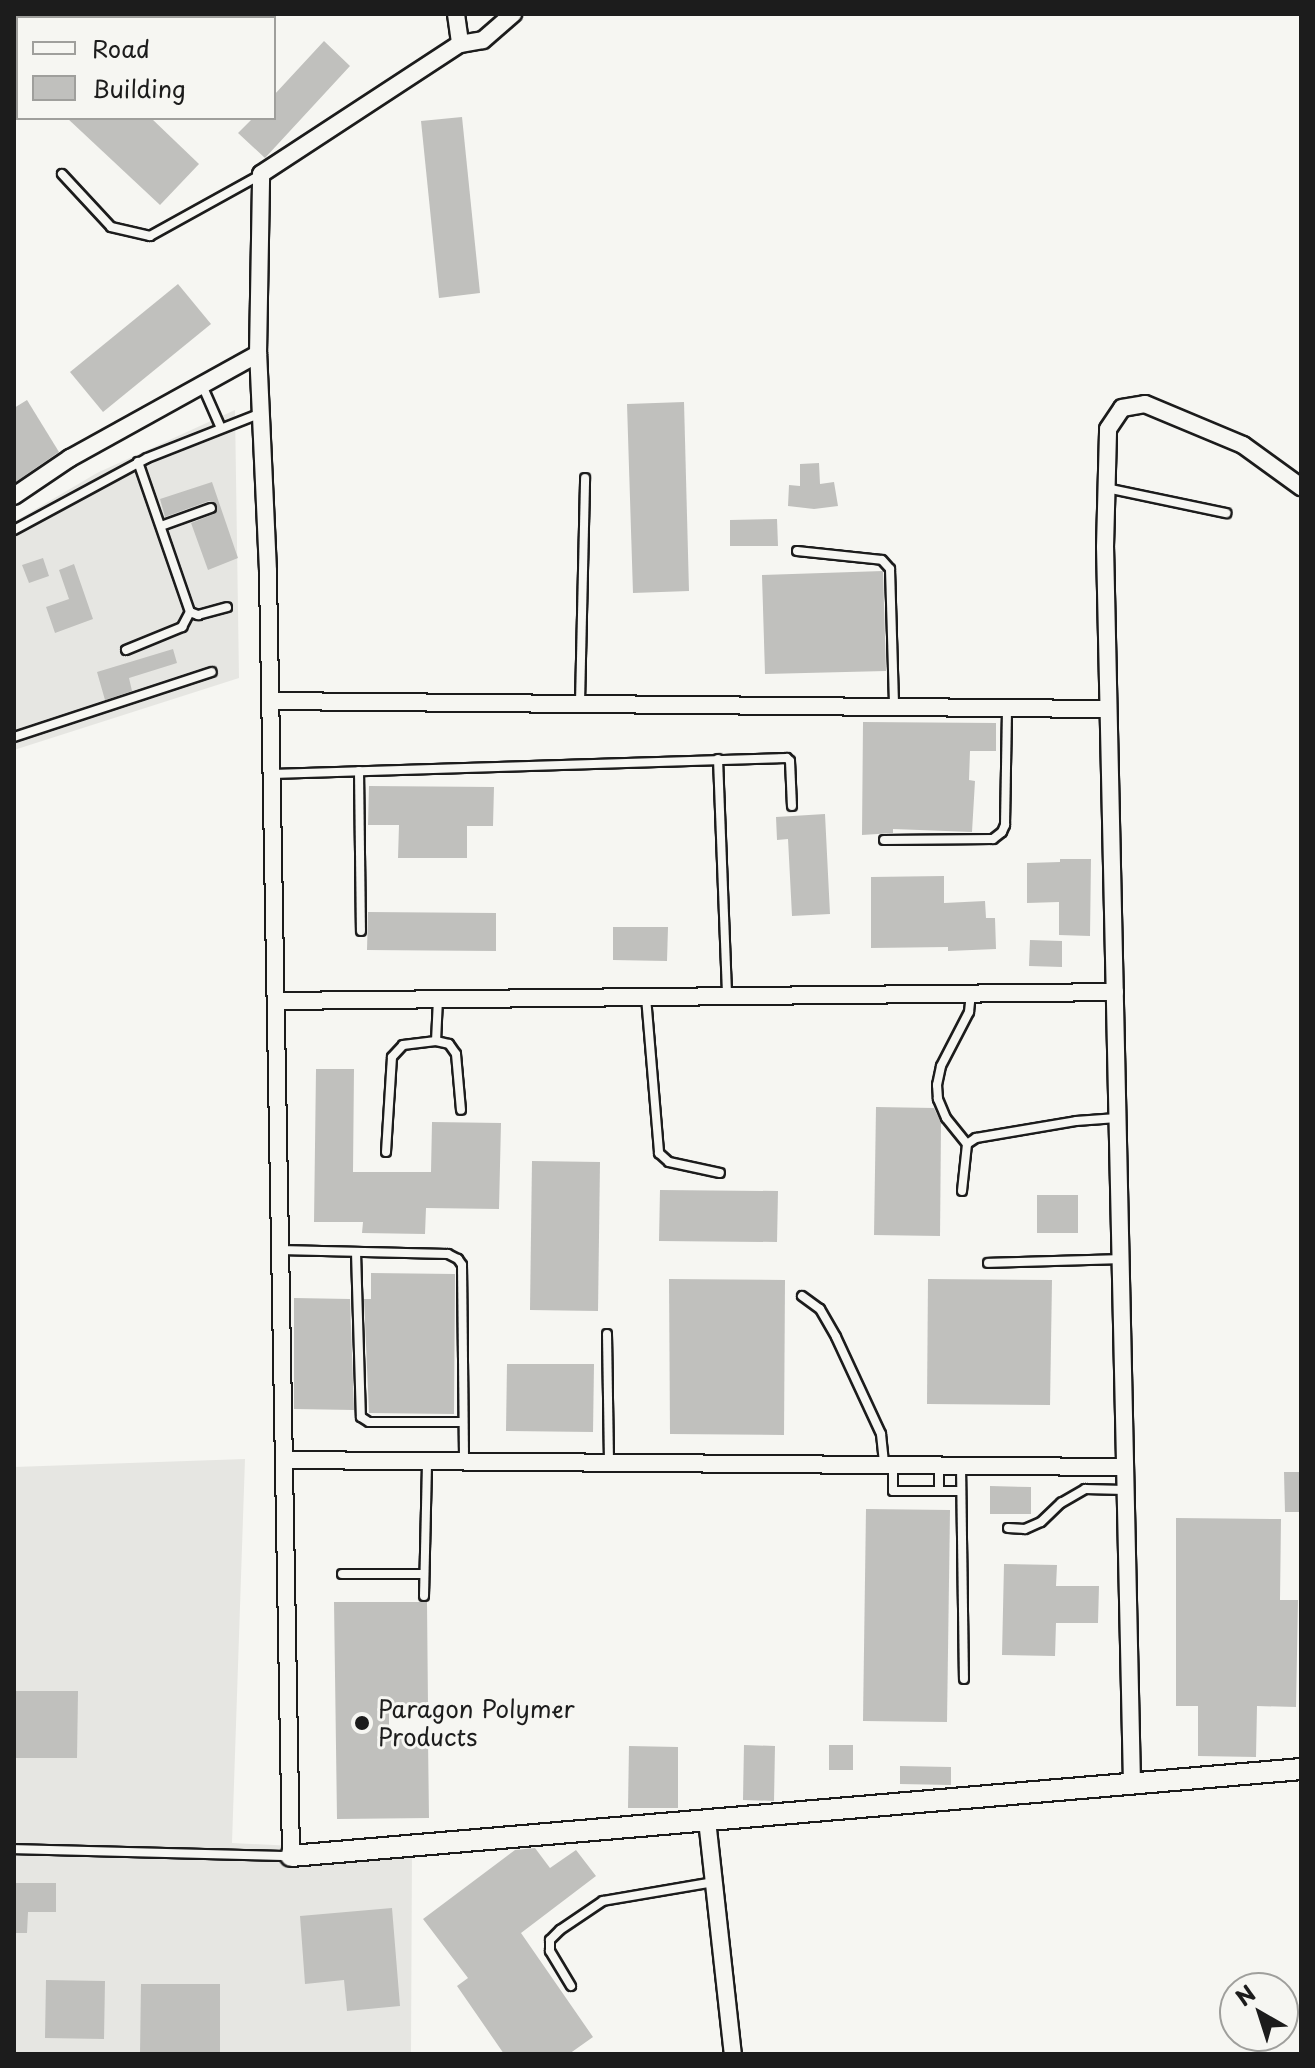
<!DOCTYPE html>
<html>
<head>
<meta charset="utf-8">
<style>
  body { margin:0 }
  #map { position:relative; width:1315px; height:2068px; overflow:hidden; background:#f6f6f2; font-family:"Playpen Sans",sans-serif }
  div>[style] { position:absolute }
  .built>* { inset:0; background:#e6e6e2 }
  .building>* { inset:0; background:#c0c0bd }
  .roads { filter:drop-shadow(2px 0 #1c1c1c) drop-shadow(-2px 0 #1c1c1c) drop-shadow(0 2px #1c1c1c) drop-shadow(0 -2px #1c1c1c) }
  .service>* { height:8px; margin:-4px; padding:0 4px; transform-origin:4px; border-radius:4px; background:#f6f6f2 }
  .minor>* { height:16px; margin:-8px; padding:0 8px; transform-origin:8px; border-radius:8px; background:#f6f6f2 }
  .tertiary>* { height:20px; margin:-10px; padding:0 10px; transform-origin:10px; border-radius:10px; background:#f6f6f2 }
  .dots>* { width:22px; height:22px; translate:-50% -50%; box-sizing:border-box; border:4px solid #f6f6f2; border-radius:50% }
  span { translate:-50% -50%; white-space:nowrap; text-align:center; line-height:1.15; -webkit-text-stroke:6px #f6f6f2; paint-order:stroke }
  .poi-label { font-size:24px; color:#1c1c1c }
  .left { translate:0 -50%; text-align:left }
  .frame { position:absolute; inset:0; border:16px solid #1c1c1c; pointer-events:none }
  .legend { position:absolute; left:16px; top:16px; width:260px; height:104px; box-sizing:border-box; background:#f6f6f2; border:2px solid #9f9f9c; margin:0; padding:10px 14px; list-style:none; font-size:24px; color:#1c1c1c }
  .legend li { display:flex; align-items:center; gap:16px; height:40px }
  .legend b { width:40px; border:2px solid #9f9f9c }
  .north { position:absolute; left:1219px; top:1972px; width:80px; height:80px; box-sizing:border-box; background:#f6f6f2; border:2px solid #9f9f9c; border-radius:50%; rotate:321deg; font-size:22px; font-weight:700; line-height:32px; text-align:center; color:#1c1c1c }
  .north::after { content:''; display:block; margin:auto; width:28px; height:36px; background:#1c1c1c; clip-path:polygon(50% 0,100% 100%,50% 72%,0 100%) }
</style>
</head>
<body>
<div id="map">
  <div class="built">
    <i style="clip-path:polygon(235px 410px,239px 678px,14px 750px,14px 522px,97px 473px)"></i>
    <i style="clip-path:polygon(245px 1459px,232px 1843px,412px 1852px,411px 2054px,14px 2054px,14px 1467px)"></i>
  </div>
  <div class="building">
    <i style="clip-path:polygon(324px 41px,350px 66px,265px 158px,238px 133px,253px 118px,274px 118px,274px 95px)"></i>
    <i style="clip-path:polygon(462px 117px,480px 293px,439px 298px,421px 121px)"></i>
    <i style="clip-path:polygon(67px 118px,151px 118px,199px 164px,160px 205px)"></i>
    <i style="clip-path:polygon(178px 284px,211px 324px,103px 412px,70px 372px)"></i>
    <i style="clip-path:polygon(27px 400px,59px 452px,14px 483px,14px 408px)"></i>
    <i style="clip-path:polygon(684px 402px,689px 591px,633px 593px,627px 404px)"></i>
    <i style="clip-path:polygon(819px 463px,820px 484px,834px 482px,838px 506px,814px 509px,788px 506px,789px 485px,800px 486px,800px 464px)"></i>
    <i style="clip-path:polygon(212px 482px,238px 558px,208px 570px,191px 523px,214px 514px,217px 505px,209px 501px,165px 517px,160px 499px)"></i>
    <i style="clip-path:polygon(777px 519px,778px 546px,730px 546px,730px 520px)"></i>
    <i style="clip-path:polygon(43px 558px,49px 576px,29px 583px,22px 565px)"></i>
    <i style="clip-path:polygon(74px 564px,93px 619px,55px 633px,46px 607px,69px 599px,59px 570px)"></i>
    <i style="clip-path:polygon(883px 571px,886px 671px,765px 674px,762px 575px)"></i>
    <i style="clip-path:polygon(173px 649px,177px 663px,129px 678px,132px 691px,105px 700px,97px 672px)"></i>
    <i style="clip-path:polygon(863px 722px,996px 723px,996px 751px,970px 751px,969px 780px,975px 781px,972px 832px,893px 829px,893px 833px,862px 835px)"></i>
    <i style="clip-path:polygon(369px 786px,494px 787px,493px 826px,467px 826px,467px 858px,398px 858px,399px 825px,368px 825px)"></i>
    <i style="clip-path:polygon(825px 814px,830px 914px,792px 916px,788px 839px,777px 840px,776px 817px)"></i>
    <i style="clip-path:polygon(1060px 859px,1091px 859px,1090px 936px,1059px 935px,1059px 902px,1027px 903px,1027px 863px,1060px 862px)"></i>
    <i style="clip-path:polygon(944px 876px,944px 903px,985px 901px,986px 918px,995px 918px,996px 949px,948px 951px,948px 947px,871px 948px,871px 877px)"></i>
    <i style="clip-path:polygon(368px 912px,496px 913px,496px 951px,367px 950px)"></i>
    <i style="clip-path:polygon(613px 927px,668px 927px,667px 961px,613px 960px)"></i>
    <i style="clip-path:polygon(1030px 940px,1062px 941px,1062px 967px,1029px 966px)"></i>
    <i style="clip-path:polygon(316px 1069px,354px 1069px,353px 1172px,431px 1172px,432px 1122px,501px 1123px,499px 1209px,426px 1208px,425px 1234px,362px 1233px,363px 1222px,314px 1222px)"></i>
    <i style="clip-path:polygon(876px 1107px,934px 1108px,941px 1123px,940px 1236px,874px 1235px)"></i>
    <i style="clip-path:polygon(532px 1161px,600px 1162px,598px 1311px,530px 1310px)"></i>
    <i style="clip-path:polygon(660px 1190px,778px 1191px,777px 1242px,659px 1241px)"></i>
    <i style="clip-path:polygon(1037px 1195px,1078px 1195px,1078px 1233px,1037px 1233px)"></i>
    <i style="clip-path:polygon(371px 1273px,455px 1274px,454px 1414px,369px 1413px,364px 1299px,371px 1299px)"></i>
    <i style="clip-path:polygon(669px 1279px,785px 1280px,784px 1435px,670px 1434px)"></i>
    <i style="clip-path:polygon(928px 1279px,1052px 1280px,1050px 1405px,927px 1404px)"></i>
    <i style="clip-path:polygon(294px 1298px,350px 1299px,354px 1410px,294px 1409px)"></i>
    <i style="clip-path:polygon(507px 1364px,594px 1364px,593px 1432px,506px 1431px)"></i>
    <i style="clip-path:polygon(1284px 1472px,1301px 1472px,1301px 1512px,1285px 1512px)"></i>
    <i style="clip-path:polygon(990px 1486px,1031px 1487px,1031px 1514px,990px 1514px)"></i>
    <i style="clip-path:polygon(866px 1509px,950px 1510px,947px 1722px,863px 1721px)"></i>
    <i style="clip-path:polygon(1176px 1518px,1281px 1519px,1280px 1600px,1298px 1600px,1296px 1707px,1257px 1706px,1256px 1757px,1198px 1756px,1198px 1706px,1176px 1706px)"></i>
    <i style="clip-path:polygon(1004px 1564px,1057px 1565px,1056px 1586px,1099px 1586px,1098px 1623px,1056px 1623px,1055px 1656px,1002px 1655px)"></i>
    <i style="clip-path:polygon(334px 1602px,427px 1602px,428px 1706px,389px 1707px,389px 1739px,428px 1739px,429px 1818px,337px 1819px)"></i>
    <i style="clip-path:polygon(14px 1691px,78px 1691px,77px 1758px,14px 1758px)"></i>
    <i style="clip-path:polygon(744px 1745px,775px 1746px,774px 1801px,743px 1800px)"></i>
    <i style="clip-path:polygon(829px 1745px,853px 1745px,853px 1770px,829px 1770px)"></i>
    <i style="clip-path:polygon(629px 1746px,678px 1747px,678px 1808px,628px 1808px)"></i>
    <i style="clip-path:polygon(900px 1766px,951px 1767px,951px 1785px,900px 1784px)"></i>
    <i style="clip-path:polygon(535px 1848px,550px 1868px,576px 1850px,596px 1876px,521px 1933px,593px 2037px,569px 2054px,504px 2054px,457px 1986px,468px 1978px,423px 1919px,515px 1850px)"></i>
    <i style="clip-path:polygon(14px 1883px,56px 1883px,56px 1912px,28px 1912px,27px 1933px,14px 1933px)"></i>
    <i style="clip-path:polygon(392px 1908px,400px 2006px,347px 2011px,344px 1980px,305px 1984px,300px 1916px)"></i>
    <i style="clip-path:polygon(46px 1980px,105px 1981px,104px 2039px,45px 2038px)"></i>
    <i style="clip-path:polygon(141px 1984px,220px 1984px,220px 2054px,140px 2054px)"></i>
  </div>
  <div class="roads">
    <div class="service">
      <i style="left:62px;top:174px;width:72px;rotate:47.2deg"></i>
      <i style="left:111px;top:227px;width:40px;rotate:13deg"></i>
      <i style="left:150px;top:236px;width:126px;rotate:-29deg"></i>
      <i style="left:202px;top:385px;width:45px;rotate:66.3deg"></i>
      <i style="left:1106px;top:488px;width:123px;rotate:11.8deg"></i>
      <i style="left:161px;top:526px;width:53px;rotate:-19.8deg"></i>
      <i style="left:14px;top:530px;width:151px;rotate:-28.4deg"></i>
      <i style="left:147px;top:458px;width:123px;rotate:-21.5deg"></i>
      <i style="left:797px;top:551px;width:85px;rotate:6deg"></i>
      <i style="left:882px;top:560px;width:12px;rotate:48deg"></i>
      <i style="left:890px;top:569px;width:137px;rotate:88.3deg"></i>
      <i style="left:190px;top:612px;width:9px;rotate:21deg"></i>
      <i style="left:198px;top:615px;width:30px;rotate:-15deg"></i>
      <i style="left:126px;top:650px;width:61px;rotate:-22.3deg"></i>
      <i style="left:182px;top:627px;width:17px;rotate:-62deg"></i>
      <i style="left:190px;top:612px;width:159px;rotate:-109.1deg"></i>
      <i style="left:580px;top:703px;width:225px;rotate:-88.7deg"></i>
      <i style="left:14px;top:737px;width:208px;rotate:-18.2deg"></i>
      <i style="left:718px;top:759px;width:236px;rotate:87.8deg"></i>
      <i style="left:359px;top:771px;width:160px;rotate:89.3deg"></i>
      <i style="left:272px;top:774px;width:515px;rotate:-1.78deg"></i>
      <i style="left:787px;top:758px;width:4px;rotate:45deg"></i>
      <i style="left:790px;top:761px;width:45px;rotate:87.5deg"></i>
      <i style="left:884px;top:840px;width:109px;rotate:-0.5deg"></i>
      <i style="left:993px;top:839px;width:11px;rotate:-38deg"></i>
      <i style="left:1002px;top:832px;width:8px;rotate:-67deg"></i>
      <i style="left:1005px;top:825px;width:117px;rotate:-89deg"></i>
      <i style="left:646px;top:997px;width:157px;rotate:85.2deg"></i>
      <i style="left:659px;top:1153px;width:13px;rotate:42deg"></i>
      <i style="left:669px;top:1162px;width:52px;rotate:12.2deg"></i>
      <i style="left:438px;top:999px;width:42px;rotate:92.7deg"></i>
      <i style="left:436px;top:1041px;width:13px;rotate:13deg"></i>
      <i style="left:449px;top:1044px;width:12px;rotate:55deg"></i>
      <i style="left:456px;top:1054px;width:56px;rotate:84.9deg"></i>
      <i style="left:967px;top:1144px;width:33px;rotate:-129deg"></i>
      <i style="left:946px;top:1118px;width:21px;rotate:-113deg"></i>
      <i style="left:938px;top:1099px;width:14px;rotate:-94deg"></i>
      <i style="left:937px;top:1085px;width:19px;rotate:-78deg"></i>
      <i style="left:941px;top:1066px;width:61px;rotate:-62.6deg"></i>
      <i style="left:969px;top:1012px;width:18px;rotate:-84deg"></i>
      <i style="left:386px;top:1152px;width:95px;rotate:-86.4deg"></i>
      <i style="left:392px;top:1057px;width:16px;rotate:-47deg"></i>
      <i style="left:403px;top:1045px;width:33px;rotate:-7deg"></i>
      <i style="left:962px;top:1191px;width:47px;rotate:-83.9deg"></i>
      <i style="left:967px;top:1144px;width:11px;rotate:-34deg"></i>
      <i style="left:976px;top:1138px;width:101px;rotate:-9.6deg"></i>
      <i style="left:1076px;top:1121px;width:41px;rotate:-4.2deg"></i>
      <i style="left:280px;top:1250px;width:168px;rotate:1.4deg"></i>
      <i style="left:448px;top:1254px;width:11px;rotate:27deg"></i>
      <i style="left:458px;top:1259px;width:7px;rotate:56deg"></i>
      <i style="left:462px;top:1265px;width:197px;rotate:89.4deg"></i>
      <i style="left:356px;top:1252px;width:165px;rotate:88.3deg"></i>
      <i style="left:361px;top:1417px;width:9px;rotate:32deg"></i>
      <i style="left:369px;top:1422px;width:94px"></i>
      <i style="left:988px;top:1263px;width:132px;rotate:-1.7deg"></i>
      <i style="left:802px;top:1296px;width:22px;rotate:36deg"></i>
      <i style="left:820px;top:1309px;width:32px;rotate:60deg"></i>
      <i style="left:836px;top:1337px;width:107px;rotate:65.1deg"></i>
      <i style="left:881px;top:1434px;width:31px;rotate:84deg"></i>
      <i style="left:607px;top:1334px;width:128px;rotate:89.1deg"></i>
      <i style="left:893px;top:1465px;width:26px;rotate:90deg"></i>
      <i style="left:893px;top:1491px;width:68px"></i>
      <i style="left:939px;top:1465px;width:26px;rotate:90deg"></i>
      <i style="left:961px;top:1466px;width:213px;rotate:89.2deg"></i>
      <i style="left:1008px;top:1528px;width:17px;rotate:3deg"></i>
      <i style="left:1025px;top:1529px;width:17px;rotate:-24deg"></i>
      <i style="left:1041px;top:1522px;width:28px;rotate:-44deg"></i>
      <i style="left:1061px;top:1503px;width:28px;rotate:-30deg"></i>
      <i style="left:1085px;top:1489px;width:40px;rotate:1.4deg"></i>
      <i style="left:342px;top:1574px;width:81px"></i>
      <i style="left:424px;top:1596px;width:135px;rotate:-88.7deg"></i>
      <i style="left:14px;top:1849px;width:275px;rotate:1.5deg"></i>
      <i style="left:571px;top:1986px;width:41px;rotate:-121deg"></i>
      <i style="left:550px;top:1951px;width:11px;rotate:-90deg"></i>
      <i style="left:550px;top:1940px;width:14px;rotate:-45deg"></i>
      <i style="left:560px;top:1930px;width:52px;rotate:-34deg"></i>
      <i style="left:603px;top:1901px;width:113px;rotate:-9.7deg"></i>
    </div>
    <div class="minor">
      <i style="left:456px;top:14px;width:30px;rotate:82deg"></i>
      <i style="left:14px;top:496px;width:68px;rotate:-34.2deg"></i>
      <i style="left:70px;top:458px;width:215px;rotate:-29deg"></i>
      <i style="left:270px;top:701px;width:838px;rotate:0.55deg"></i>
      <i style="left:276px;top:1001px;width:839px;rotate:-0.61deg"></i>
      <i style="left:284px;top:1460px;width:841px;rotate:0.48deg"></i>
      <i style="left:1132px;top:1783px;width:1236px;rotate:-91.25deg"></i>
      <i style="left:1105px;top:547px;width:118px;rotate:-88.5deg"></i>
      <i style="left:1108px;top:429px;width:25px;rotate:-56deg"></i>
      <i style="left:1122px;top:408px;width:23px;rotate:-10deg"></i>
      <i style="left:1145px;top:404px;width:106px;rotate:22.7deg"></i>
      <i style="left:1243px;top:445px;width:72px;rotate:35.9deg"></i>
      <i style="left:707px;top:1820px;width:235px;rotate:83.7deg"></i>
      <i style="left:291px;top:1856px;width:1285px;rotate:-91.03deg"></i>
      <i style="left:268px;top:571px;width:217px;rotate:-92.6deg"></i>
      <i style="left:258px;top:354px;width:180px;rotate:-89deg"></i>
      <i style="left:261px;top:174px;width:238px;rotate:-33.2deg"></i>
      <i style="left:460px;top:44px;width:23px;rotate:-10deg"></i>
      <i style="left:483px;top:40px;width:40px;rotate:-41deg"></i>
    </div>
    <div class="tertiary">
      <i style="left:291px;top:1856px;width:1014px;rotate:-4.92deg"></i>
    </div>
  </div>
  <div class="dots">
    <i style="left:362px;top:1723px;background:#1c1c1c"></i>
  </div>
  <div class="poi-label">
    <span class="left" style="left:378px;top:1723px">Paragon Polymer<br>Products</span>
  </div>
  <div class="frame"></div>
  <ul class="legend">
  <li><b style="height:10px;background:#f6f6f2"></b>Road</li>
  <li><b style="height:22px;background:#c0c0bd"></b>Building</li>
  </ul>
  <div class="north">N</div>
</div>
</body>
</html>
